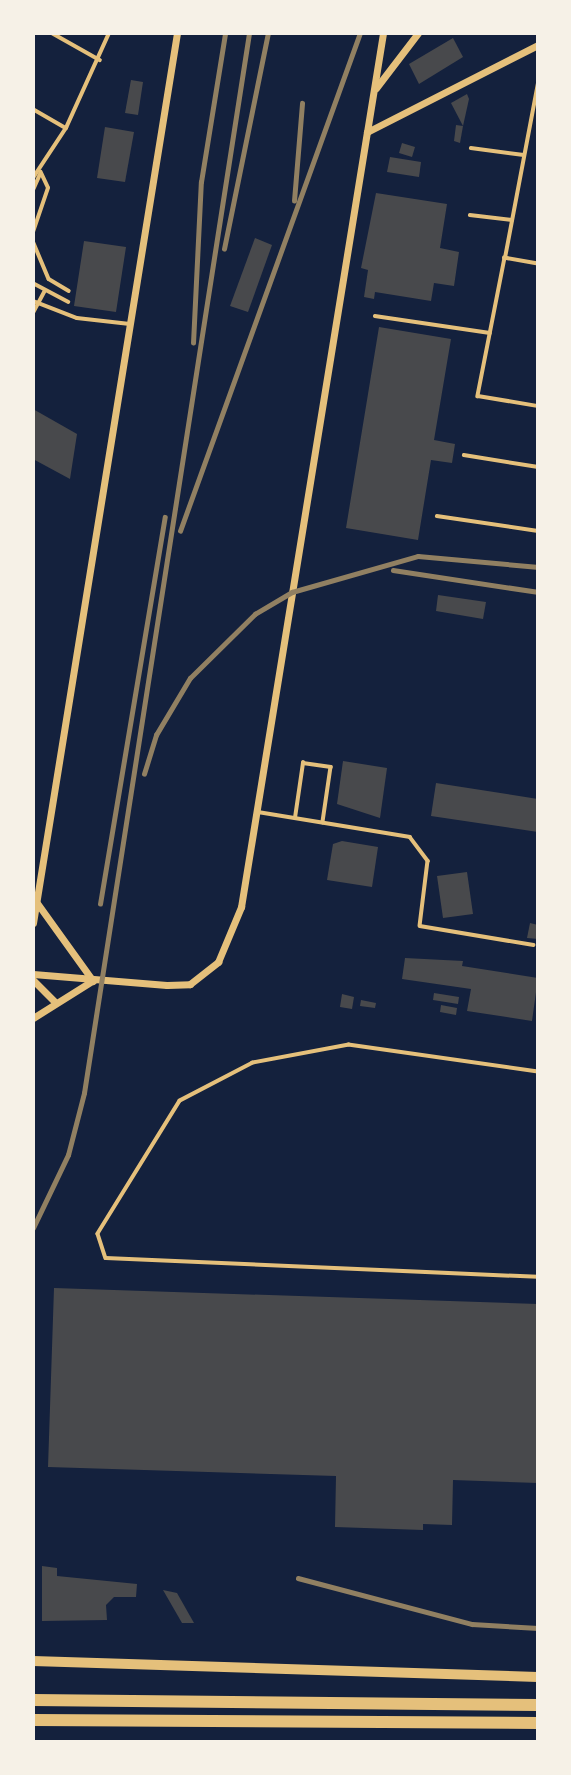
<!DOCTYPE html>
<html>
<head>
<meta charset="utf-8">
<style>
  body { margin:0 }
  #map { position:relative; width:571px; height:1775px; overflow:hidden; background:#14213d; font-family:Ubuntu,sans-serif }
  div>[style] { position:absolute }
  .building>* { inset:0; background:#48494c }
  .service>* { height:3.5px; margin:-1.75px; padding:0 1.75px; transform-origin:1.75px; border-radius:1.75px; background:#e5c07b }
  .minor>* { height:7px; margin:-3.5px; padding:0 3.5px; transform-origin:3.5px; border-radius:3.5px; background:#e5c07b }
  .secondary>* { height:10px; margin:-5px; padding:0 5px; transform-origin:5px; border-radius:5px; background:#e5c07b }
  .trunk>* { height:12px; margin:-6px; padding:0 6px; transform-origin:6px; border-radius:6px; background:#e5c07b }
  .rail>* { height:4.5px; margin:-2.25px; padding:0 2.25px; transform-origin:2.25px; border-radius:2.25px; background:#918062 }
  span { translate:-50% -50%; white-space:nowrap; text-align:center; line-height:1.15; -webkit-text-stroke:6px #f6f1e7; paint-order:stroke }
  .frame { position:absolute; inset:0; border:35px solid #f6f1e7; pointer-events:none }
</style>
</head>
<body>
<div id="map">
  <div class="building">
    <i style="clip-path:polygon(453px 38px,463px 57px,419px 84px,409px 64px)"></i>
    <i style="clip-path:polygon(131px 80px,143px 82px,138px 115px,125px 113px)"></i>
    <i style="clip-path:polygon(467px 94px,469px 99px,463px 126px,451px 103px)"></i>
    <i style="clip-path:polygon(456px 125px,463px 126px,460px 143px,454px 141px)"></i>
    <i style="clip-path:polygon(105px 127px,134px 132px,125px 182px,97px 178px)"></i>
    <i style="clip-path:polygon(402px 143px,415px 147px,412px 157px,399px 153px)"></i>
    <i style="clip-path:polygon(390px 157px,421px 162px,419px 177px,387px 172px)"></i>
    <i style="clip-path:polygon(376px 193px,447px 204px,440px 248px,459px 252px,454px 286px,434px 283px,431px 301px,375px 292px,374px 299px,364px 297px,368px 270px,361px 268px)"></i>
    <i style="clip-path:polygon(255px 238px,272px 245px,248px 312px,230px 306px)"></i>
    <i style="clip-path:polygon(84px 241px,126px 247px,116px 312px,74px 306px)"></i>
    <i style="clip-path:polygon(379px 327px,451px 339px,434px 440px,455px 444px,452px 463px,431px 460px,418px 540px,346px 528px)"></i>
    <i style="clip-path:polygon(33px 409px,77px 434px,70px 479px,33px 459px)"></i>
    <i style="clip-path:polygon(438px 595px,486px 602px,483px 619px,436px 611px)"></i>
    <i style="clip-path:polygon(343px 761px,387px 768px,380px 818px,337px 804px)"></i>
    <i style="clip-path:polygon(436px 783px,538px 799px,538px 832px,431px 816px)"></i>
    <i style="clip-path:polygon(342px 841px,378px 847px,372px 887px,327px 880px,333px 844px)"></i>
    <i style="clip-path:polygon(467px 872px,473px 914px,443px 918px,437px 876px)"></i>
    <i style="clip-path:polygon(530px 923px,538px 925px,538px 939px,527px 938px)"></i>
    <i style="clip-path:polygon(405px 958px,463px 961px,462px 966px,538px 978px,532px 1021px,467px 1011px,471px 989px,402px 979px)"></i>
    <i style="clip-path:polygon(434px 993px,459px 997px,458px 1004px,433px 1000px)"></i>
    <i style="clip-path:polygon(342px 994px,354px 997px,352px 1009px,340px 1007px)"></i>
    <i style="clip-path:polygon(361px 1000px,376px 1003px,375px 1008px,360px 1006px)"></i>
    <i style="clip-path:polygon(441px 1005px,457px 1008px,456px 1015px,440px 1012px)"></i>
    <i style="clip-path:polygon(54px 1288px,538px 1304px,538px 1483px,453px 1480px,452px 1525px,423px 1524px,423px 1530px,335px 1527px,336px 1476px,48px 1467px)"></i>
    <i style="clip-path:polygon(42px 1566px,57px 1568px,57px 1576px,137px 1584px,136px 1597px,114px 1597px,106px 1605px,107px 1620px,42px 1621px)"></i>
    <i style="clip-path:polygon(163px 1590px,177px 1593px,194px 1623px,182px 1623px)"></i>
  </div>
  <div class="service">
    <i style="left:52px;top:33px;width:55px;rotate:29.4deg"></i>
    <i style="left:33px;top:109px;width:38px;rotate:30deg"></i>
    <i style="left:471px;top:148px;width:53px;rotate:7.5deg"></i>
    <i style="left:33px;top:178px;width:60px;rotate:-56.6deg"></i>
    <i style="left:66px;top:128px;width:104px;rotate:-65.6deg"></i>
    <i style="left:33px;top:190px;width:17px;rotate:-66deg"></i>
    <i style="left:470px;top:215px;width:42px;rotate:6.8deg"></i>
    <i style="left:33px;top:232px;width:46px;rotate:-71.2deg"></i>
    <i style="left:48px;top:188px;width:17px;rotate:-115deg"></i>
    <i style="left:33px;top:241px;width:41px;rotate:67.2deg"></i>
    <i style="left:49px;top:279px;width:23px;rotate:31deg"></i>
    <i style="left:505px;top:258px;width:178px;rotate:-79.3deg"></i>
    <i style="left:538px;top:264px;width:34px;rotate:-170deg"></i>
    <i style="left:505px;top:258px;width:141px;rotate:101.1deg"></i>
    <i style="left:478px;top:396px;width:61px;rotate:9.5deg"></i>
    <i style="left:33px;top:283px;width:40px;rotate:28deg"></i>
    <i style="left:33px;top:301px;width:47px;rotate:21.1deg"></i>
    <i style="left:77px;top:318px;width:53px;rotate:6.5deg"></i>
    <i style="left:33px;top:313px;width:24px;rotate:-62deg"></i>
    <i style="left:375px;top:316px;width:116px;rotate:8.4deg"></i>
    <i style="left:464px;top:455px;width:75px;rotate:9.2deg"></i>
    <i style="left:437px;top:516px;width:102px;rotate:8.4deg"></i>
    <i style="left:258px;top:812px;width:154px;rotate:9.3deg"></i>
    <i style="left:410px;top:837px;width:30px;rotate:53deg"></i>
    <i style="left:428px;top:861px;width:65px;rotate:97deg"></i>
    <i style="left:420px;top:926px;width:115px;rotate:9.5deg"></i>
    <i style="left:295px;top:818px;width:56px;rotate:-81.7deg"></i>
    <i style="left:303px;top:763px;width:28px;rotate:8deg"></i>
    <i style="left:331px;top:767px;width:56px;rotate:98.3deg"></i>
    <i style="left:538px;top:1072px;width:191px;rotate:-171.9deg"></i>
    <i style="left:349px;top:1045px;width:98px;rotate:169.4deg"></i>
    <i style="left:253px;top:1063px;width:82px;rotate:152.5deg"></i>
    <i style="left:180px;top:1101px;width:156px;rotate:121.7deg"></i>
    <i style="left:98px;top:1234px;width:25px;rotate:72deg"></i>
    <i style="left:106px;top:1258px;width:432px;rotate:2.5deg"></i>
  </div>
  <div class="minor">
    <i style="left:376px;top:88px;width:69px;rotate:-52.6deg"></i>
    <i style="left:367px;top:132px;width:100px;rotate:-80.8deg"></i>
    <i style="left:37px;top:903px;width:96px;rotate:54.3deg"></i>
    <i style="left:33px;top:923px;width:902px;rotate:-80.81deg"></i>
    <i style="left:33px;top:974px;width:134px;rotate:4.7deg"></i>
    <i style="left:167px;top:985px;width:23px;rotate:-2deg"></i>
    <i style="left:190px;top:984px;width:36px;rotate:-38deg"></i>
    <i style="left:218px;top:962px;width:60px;rotate:-67.3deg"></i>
    <i style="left:241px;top:907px;width:785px;rotate:-80.77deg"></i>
    <i style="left:367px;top:132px;width:192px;rotate:-27deg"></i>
    <i style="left:33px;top:980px;width:30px;rotate:45deg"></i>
    <i style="left:33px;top:1018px;width:70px;rotate:-32.1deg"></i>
  </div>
  <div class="secondary">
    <i style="left:33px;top:1661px;width:505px;rotate:1.81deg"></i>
  </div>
  <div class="trunk">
    <i style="left:33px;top:1700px;width:505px;rotate:0.57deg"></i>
    <i style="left:33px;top:1720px;width:505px;rotate:0.34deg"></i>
  </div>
  <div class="rail">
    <i style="left:294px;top:201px;width:98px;rotate:-85.3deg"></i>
    <i style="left:224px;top:249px;width:220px;rotate:-78.5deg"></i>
    <i style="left:193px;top:343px;width:161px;rotate:-87.2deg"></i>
    <i style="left:201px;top:182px;width:151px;rotate:-80.8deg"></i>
    <i style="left:180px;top:531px;width:530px;rotate:-70.13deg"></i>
    <i style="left:393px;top:570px;width:147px;rotate:8.6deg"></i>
    <i style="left:144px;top:774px;width:41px;rotate:-72.9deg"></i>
    <i style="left:156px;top:735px;width:66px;rotate:-59.2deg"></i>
    <i style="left:190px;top:678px;width:91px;rotate:-44.6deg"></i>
    <i style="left:255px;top:614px;width:43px;rotate:-30.7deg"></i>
    <i style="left:292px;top:592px;width:131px;rotate:-15.9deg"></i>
    <i style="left:418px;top:556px;width:121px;rotate:5.2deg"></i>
    <i style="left:100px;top:904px;width:392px;rotate:-80.5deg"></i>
    <i style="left:33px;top:1228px;width:81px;rotate:-64.4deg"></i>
    <i style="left:68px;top:1155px;width:64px;rotate:-75.5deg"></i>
    <i style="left:84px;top:1093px;width:1073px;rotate:-81.15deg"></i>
    <i style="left:298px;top:1578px;width:180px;rotate:14.8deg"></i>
    <i style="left:472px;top:1624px;width:66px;rotate:3.5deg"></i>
  </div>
  <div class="frame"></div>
</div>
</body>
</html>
